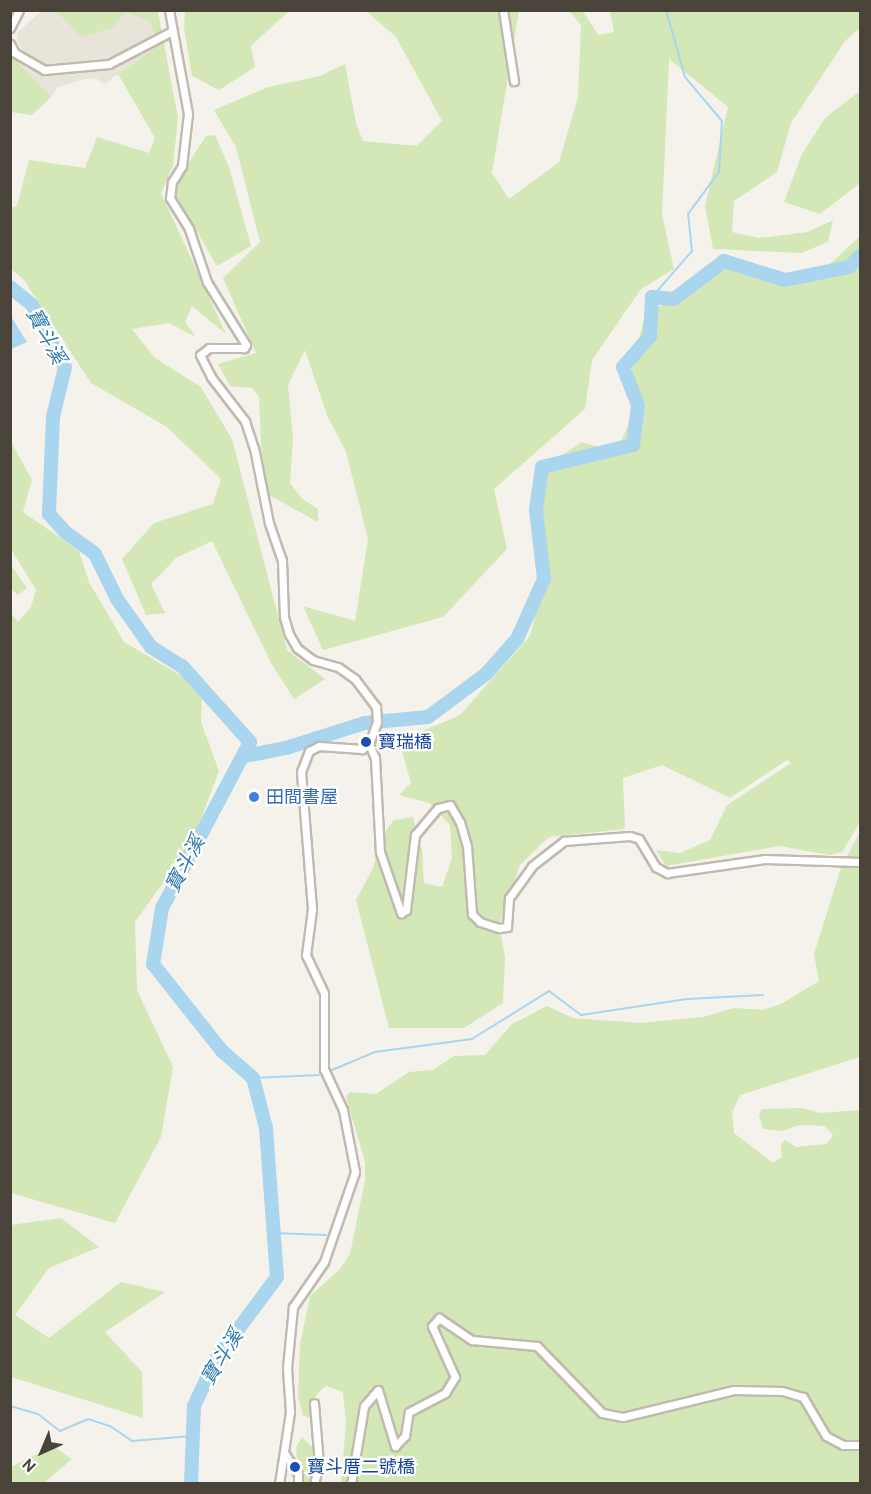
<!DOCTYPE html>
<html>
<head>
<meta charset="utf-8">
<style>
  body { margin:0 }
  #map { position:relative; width:871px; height:1494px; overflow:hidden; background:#f5f2eb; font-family:Cabin,"Noto Sans TC",sans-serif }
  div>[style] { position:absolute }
  .residential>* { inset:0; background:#e9e4da }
  .green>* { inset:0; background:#d3e8b6 }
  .water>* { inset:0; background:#aad5ef }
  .stream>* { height:2px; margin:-1px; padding:0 1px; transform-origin:1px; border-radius:1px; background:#aad5ef }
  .river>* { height:14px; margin:-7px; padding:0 7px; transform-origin:7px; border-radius:7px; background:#aad5ef }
  .roads { filter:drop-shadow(2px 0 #c1baae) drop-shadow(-2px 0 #c1baae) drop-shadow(0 2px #c1baae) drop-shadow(0 -2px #c1baae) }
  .street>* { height:7px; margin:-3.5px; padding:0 3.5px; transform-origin:3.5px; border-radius:3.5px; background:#fff }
  .dots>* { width:16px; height:16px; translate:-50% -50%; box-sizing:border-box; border:3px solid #fff; border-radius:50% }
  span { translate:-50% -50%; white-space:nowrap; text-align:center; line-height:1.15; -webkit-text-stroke:4.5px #fff; paint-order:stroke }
  .transit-label { font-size:18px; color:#164399 }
  .left { translate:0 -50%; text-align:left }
  .shop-label { font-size:18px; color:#366cbe }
  .water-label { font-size:20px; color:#327bac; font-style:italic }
  .frame { position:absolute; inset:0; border:12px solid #4a4339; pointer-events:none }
  .north { position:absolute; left:12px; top:1422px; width:60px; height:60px; -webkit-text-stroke:4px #fff; paint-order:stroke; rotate:224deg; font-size:16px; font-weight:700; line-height:24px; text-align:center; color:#4a4339 }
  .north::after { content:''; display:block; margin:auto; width:21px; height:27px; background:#4a4339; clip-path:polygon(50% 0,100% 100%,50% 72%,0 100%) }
</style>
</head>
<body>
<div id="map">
  <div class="residential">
    <i style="clip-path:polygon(41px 11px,56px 11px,81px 37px,111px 29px,126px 12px,150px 22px,159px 45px,104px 84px,96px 78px,84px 79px,58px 87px,51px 97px,19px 63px,22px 49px,17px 41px,18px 32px)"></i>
  </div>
  <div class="green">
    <i style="clip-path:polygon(56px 11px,158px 12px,178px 118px,173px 166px,161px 193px,226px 334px,192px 306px,185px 322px,196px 337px,169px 323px,132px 329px,155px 358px,201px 387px,232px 439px,287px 650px,325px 679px,294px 699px,271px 663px,212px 541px,176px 558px,151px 584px,165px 613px,146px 615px,122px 559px,154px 523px,213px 504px,221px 479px,167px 427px,91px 383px,24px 280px,11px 269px,10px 208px,17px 206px,29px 160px,85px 168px,97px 137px,149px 153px,155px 138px,118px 74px,159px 45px,150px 22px,126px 12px,111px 29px,81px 37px)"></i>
    <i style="clip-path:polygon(185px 11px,185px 10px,289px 11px,251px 46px,255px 67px,219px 90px,192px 76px,184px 28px)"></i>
    <i style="clip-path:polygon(366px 11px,519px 11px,492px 173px,509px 199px,559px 162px,578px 97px,581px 25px,569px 11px,583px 11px,598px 35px,614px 32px,610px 11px,860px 11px,860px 28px,845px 41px,791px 123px,777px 172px,734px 201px,732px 232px,759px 238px,808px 232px,833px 220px,828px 242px,801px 253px,713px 249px,705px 206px,728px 107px,669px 59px,662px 214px,674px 269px,641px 289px,592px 360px,585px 409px,494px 489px,507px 549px,443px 617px,323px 650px,303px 606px,355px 621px,368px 539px,346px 452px,327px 415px,305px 350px,288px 385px,293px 438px,290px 483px,302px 499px,318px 509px,318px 522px,269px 495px,262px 465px,259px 397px,252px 388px,230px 386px,218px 364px,256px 353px,223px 278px,260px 242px,236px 147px,214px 110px,268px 87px,320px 76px,345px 64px,356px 123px,363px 141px,417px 146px,442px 121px,396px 37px)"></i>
    <i style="clip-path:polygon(10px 54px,51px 97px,32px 115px,11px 112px)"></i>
    <i style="clip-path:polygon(860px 91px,860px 183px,820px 214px,784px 202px,802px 154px,826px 117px)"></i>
    <i style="clip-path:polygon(215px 135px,229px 167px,251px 246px,217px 266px,177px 197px,175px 184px,206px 136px)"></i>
    <i style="clip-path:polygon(860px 236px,860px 822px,842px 852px,830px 855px,779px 846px,666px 866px,656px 850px,680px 853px,710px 840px,727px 805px,791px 763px,787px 760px,730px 798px,662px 765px,623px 778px,625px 829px,549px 837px,520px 865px,499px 925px,505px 957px,503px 1003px,464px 1028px,389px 1028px,356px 900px,373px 868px,381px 837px,394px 820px,413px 817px,422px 850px,424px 883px,442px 887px,452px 858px,450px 825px,429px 803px,399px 795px,411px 783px,399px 741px,460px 715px,530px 636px,544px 583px,539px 470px,582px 442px,616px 452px,630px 422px,632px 369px,645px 314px,673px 299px,712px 266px,811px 282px)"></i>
    <i style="clip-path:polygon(11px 442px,32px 480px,23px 512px,79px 551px,89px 582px,124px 642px,202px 688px,201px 722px,219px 771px,193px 841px,135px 922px,137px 990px,173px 1067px,161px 1137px,115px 1223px,11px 1193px,10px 612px,18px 622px,31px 607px,36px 590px,11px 549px)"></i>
    <i style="clip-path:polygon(11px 565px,27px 588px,18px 595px,11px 589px)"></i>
    <i style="clip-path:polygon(860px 832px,860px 1057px,740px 1095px,732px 1113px,734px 1133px,773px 1163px,782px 1157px,781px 1145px,785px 1140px,796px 1147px,827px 1144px,833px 1135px,825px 1126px,800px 1125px,782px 1131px,763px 1129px,759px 1115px,762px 1109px,802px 1108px,820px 1113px,860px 1110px,860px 1483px,341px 1483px,346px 1423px,343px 1392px,326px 1386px,321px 1390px,313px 1400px,314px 1420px,303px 1415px,298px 1396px,300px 1344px,310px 1296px,340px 1269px,350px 1254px,365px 1180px,365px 1162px,346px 1097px,350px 1092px,376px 1094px,409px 1072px,433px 1070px,454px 1056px,485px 1055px,512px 1024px,547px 1006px,573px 1018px,639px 1023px,703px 1017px,734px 1008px,763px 1010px,781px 1004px,819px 981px,814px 954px,841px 868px)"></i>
    <i style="clip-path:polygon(61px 1218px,99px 1247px,49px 1268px,15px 1315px,49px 1338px,121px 1282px,165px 1292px,105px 1332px,142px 1372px,143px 1418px,11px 1377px,11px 1225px)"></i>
    <i style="clip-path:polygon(302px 1437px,316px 1451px,322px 1483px,291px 1484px,298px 1474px,296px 1447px)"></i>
    <i style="clip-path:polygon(53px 1446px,72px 1459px,44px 1483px,11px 1483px,11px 1467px)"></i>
  </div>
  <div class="water">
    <i style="clip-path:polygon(10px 315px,27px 342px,11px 349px,10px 349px)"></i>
  </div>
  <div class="stream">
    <i style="left:652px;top:297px;width:61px;rotate:-49deg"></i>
    <i style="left:692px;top:251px;width:37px;rotate:-96deg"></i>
    <i style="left:688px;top:214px;width:52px;rotate:-53.6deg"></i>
    <i style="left:719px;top:172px;width:51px;rotate:-86.6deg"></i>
    <i style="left:722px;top:121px;width:57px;rotate:-130.1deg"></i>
    <i style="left:685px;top:77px;width:70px;rotate:-105.8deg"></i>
    <i style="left:332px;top:1070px;width:47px;rotate:-22.7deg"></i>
    <i style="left:375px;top:1052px;width:98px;rotate:-7.6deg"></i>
    <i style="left:472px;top:1039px;width:91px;rotate:-31.9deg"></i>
    <i style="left:549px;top:991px;width:40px;rotate:37deg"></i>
    <i style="left:581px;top:1015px;width:107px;rotate:-8.6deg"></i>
    <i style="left:687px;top:999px;width:76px;rotate:-3deg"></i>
    <i style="left:253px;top:1078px;width:66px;rotate:-2.6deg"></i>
    <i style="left:273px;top:1233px;width:53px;rotate:2.2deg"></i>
    <i style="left:10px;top:1406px;width:29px;rotate:16deg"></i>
    <i style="left:38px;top:1414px;width:28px;rotate:38deg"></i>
    <i style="left:60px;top:1431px;width:30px;rotate:-23deg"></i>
    <i style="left:88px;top:1419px;width:23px;rotate:18deg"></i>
    <i style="left:110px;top:1426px;width:27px;rotate:34deg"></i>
    <i style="left:132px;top:1441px;width:60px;rotate:-4.8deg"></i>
  </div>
  <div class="river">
    <i style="left:10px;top:287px;width:28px;rotate:39deg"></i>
    <i style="left:32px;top:305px;width:70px;rotate:62deg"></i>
    <i style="left:65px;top:367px;width:51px;rotate:103.5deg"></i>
    <i style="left:53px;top:417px;width:97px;rotate:92.4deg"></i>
    <i style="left:49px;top:514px;width:24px;rotate:48deg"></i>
    <i style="left:65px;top:532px;width:37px;rotate:36deg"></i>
    <i style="left:95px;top:554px;width:50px;rotate:63.9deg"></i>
    <i style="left:117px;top:599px;width:59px;rotate:54.7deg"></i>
    <i style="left:151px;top:647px;width:36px;rotate:32deg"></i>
    <i style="left:182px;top:666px;width:102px;rotate:48.2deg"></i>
    <i style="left:250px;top:742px;width:188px;rotate:117.9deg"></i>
    <i style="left:162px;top:908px;width:57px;rotate:99.1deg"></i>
    <i style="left:153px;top:964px;width:111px;rotate:51.6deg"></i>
    <i style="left:222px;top:1051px;width:41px;rotate:41.1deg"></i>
    <i style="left:253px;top:1078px;width:52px;rotate:75.4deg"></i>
    <i style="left:266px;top:1128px;width:149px;rotate:85.8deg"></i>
    <i style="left:277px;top:1277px;width:102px;rotate:126.6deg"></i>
    <i style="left:216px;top:1359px;width:52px;rotate:115.1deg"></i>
    <i style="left:194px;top:1406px;width:78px;rotate:92.2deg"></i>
    <i style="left:245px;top:756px;width:42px;rotate:-11deg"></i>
    <i style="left:286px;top:748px;width:83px;rotate:-17.6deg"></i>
    <i style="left:365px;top:723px;width:63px;rotate:-5.4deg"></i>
    <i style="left:428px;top:717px;width:72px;rotate:-36.6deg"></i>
    <i style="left:486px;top:674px;width:47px;rotate:-48.5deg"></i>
    <i style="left:517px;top:639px;width:66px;rotate:-65.8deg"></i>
    <i style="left:544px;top:579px;width:69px;rotate:-96.6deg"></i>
    <i style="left:536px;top:510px;width:43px;rotate:-82.1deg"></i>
    <i style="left:542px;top:467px;width:94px;rotate:-13.6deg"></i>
    <i style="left:633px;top:445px;width:40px;rotate:-82.9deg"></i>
    <i style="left:638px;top:405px;width:41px;rotate:-111.5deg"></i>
    <i style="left:623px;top:367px;width:41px;rotate:-48.9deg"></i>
    <i style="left:650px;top:336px;width:39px;rotate:-87deg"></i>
    <i style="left:652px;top:297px;width:22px;rotate:5deg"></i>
    <i style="left:674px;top:299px;width:63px;rotate:-37.2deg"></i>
    <i style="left:724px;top:261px;width:64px;rotate:17.3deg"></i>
    <i style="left:785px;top:280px;width:65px;rotate:-11.5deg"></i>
    <i style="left:849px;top:267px;width:16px;rotate:-45deg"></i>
  </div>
  <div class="roads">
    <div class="street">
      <i style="left:169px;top:10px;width:106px;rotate:79.6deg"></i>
      <i style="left:188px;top:114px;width:52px;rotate:96.6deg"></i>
      <i style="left:182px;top:166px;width:19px;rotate:122deg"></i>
      <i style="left:172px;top:182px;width:16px;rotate:97deg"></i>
      <i style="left:170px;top:198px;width:36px;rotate:58deg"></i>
      <i style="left:189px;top:229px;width:56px;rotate:71.2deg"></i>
      <i style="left:207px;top:282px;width:74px;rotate:58.2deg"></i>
      <i style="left:246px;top:345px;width:4px;rotate:124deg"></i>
      <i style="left:244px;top:348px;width:35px;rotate:180deg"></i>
      <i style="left:209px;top:348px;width:11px;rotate:142deg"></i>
      <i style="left:200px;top:355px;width:25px;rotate:63deg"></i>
      <i style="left:211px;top:377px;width:56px;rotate:52.3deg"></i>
      <i style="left:245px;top:421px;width:28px;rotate:72deg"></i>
      <i style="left:254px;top:448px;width:76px;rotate:78.7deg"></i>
      <i style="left:269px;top:523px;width:39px;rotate:71deg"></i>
      <i style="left:282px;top:560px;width:57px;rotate:88deg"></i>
      <i style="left:284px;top:617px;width:18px;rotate:74deg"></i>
      <i style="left:289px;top:634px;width:16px;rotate:60deg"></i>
      <i style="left:297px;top:648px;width:20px;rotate:37deg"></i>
      <i style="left:313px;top:660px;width:26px;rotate:16deg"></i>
      <i style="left:338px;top:667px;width:21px;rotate:35deg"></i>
      <i style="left:355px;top:679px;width:35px;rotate:53deg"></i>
      <i style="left:376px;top:707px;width:15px;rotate:86deg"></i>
      <i style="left:377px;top:722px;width:23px;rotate:110deg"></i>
      <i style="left:369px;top:744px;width:9px;rotate:144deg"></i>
      <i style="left:362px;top:749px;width:43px;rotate:-176deg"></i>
      <i style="left:319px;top:746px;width:11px;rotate:153deg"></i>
      <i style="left:309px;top:751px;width:22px;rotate:111deg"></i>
      <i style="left:301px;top:772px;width:137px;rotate:85.4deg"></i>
      <i style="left:312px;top:909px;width:46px;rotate:97.4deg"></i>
      <i style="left:306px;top:955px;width:42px;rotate:64.7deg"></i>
      <i style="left:324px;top:993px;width:76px;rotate:90deg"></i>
      <i style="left:324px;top:1069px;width:45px;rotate:65.1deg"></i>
      <i style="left:343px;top:1110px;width:63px;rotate:79deg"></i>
      <i style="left:355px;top:1172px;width:95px;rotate:109deg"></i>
      <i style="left:324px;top:1262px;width:55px;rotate:124.6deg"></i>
      <i style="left:293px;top:1307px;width:61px;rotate:95.6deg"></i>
      <i style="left:287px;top:1368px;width:44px;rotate:86.1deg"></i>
      <i style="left:290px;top:1412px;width:73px;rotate:98.7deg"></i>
      <i style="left:503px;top:10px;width:72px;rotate:81.2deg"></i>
      <i style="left:10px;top:28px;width:20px;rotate:-63deg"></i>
      <i style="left:10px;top:44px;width:10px;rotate:61deg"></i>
      <i style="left:15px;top:53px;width:34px;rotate:30deg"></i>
      <i style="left:44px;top:70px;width:65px;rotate:-5.3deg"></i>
      <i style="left:109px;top:64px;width:71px;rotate:-27.6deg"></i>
      <i style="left:369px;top:744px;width:15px;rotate:67deg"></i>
      <i style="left:375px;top:758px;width:94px;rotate:87deg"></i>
      <i style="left:380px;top:852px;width:65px;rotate:71deg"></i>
      <i style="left:401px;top:913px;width:6px;rotate:-31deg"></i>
      <i style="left:406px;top:910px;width:76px;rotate:-83.2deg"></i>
      <i style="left:415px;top:835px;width:35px;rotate:-50deg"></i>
      <i style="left:438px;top:808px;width:12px;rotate:-14deg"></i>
      <i style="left:450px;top:805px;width:20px;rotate:60deg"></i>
      <i style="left:460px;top:822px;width:25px;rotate:74deg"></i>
      <i style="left:467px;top:846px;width:68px;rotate:85.8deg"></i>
      <i style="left:472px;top:914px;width:11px;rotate:45deg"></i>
      <i style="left:480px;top:922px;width:20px;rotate:18deg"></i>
      <i style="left:499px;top:928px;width:8px;rotate:-7deg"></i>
      <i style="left:507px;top:927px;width:29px;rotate:-86deg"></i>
      <i style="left:509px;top:898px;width:39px;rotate:-54deg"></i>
      <i style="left:532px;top:866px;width:41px;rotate:-38deg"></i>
      <i style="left:564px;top:841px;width:66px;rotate:-4.3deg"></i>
      <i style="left:630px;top:836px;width:9px;rotate:18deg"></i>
      <i style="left:639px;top:839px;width:33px;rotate:59deg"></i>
      <i style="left:656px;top:867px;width:13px;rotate:29deg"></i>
      <i style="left:667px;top:873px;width:99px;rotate:-8.1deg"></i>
      <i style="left:765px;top:859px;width:95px;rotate:1.8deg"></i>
      <i style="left:285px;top:1454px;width:24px;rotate:57deg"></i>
      <i style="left:298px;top:1474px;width:10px;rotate:90deg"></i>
      <i style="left:314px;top:1484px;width:21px;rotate:-76deg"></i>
      <i style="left:319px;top:1464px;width:61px;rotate:-94.7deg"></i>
      <i style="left:351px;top:1484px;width:79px;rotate:-80.5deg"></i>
      <i style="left:364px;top:1406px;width:21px;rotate:-49deg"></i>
      <i style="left:378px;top:1390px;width:59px;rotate:73.1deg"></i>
      <i style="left:395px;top:1446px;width:14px;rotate:-45deg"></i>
      <i style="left:405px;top:1436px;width:24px;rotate:-81deg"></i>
      <i style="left:409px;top:1412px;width:41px;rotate:-27.8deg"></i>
      <i style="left:445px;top:1393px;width:19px;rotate:-58deg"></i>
      <i style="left:455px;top:1377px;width:56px;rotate:-114.3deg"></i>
      <i style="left:432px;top:1326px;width:11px;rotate:-49deg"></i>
      <i style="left:439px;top:1318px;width:40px;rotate:34deg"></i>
      <i style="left:472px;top:1340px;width:65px;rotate:5.3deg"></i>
      <i style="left:537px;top:1346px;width:93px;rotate:45.9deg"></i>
      <i style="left:602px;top:1413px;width:21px;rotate:11deg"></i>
      <i style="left:623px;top:1417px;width:114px;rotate:-13.7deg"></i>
      <i style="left:734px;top:1390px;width:48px;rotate:1.2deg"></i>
      <i style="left:782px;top:1391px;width:22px;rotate:16deg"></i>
      <i style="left:803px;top:1397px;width:45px;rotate:59.5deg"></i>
      <i style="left:826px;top:1436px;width:19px;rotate:28deg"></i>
      <i style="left:843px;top:1445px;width:17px"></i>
    </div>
  </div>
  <div class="dots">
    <i style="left:366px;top:742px;background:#1a4fb4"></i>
    <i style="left:254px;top:797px;background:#3f7fe0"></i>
    <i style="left:295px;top:1467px;background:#1a4fb4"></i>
  </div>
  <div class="transit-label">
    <span class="left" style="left:378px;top:742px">寶瑞橋</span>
    <span class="left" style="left:307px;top:1467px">寶斗厝二號橋</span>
  </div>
  <div class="shop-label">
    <span class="left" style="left:266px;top:797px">田間書屋</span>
  </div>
  <div class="water-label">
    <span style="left:46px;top:336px;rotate:62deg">寶斗溪</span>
    <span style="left:185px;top:864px;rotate:-62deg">寶斗溪</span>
    <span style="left:222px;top:1357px;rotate:-58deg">寶斗溪</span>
  </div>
  <div class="frame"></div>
  <div class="north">N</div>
</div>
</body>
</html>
